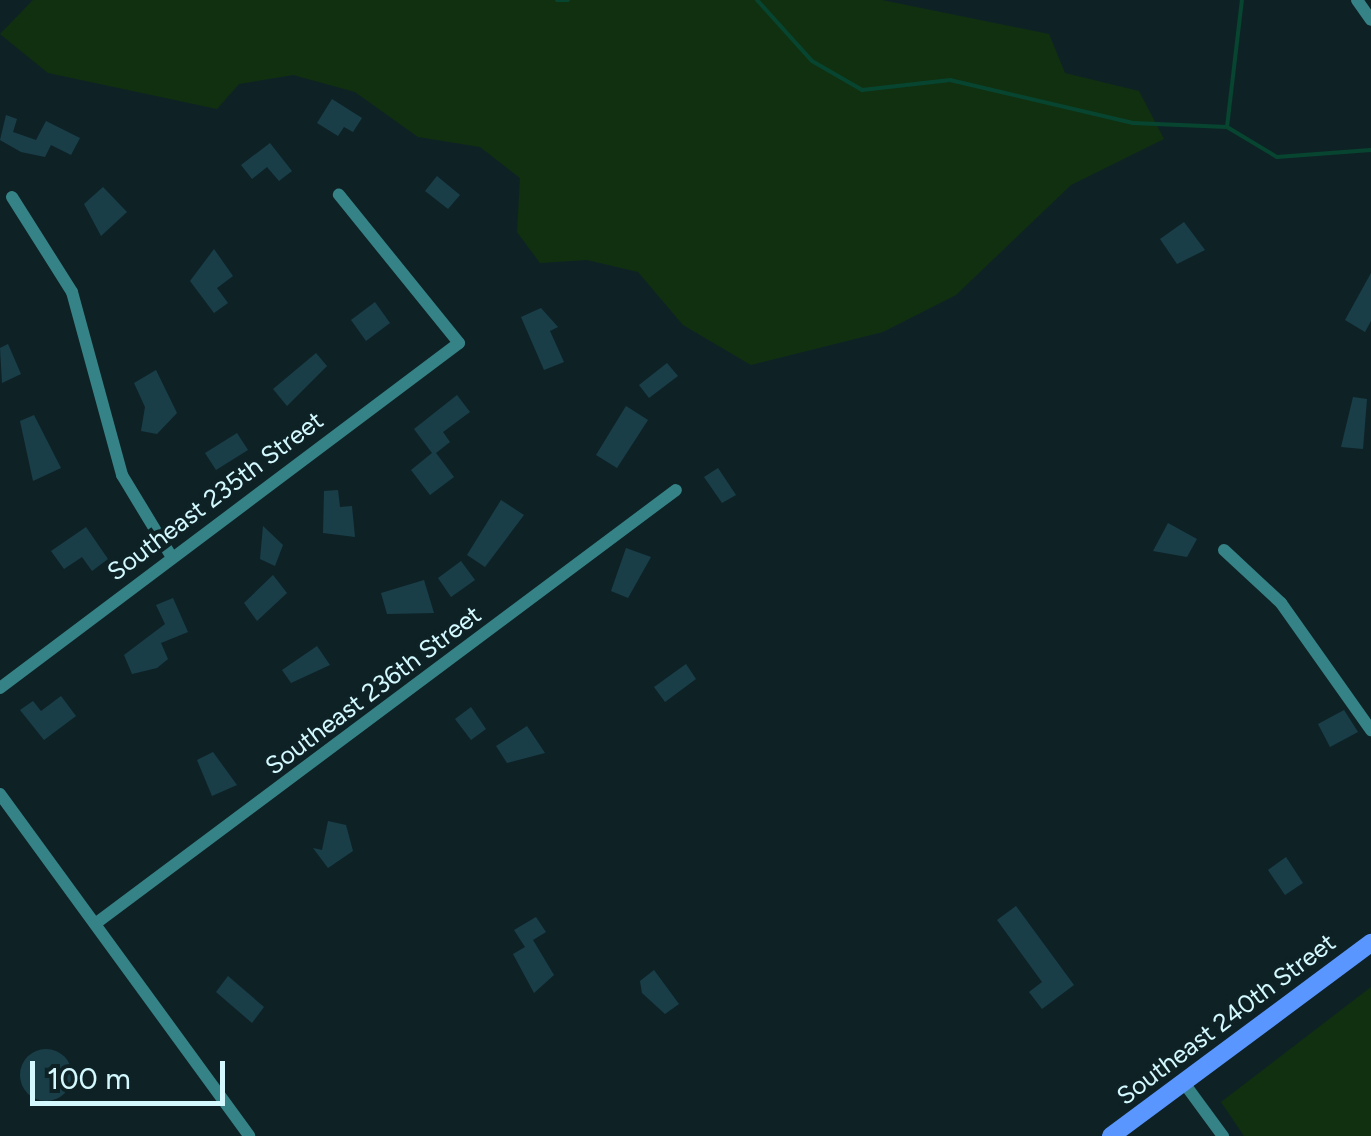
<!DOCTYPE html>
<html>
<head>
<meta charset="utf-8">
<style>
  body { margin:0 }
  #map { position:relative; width:1371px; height:1136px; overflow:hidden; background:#0e2226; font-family:Figtree,sans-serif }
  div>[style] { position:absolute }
  .green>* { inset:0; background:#113010 }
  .stream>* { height:4px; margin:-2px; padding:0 2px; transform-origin:2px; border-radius:2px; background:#074530 }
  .building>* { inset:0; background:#193e48 }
  .round { border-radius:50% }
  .minor>* { height:12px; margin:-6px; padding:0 6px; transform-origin:6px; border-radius:6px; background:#368387 }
  .major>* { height:18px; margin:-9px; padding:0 9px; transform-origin:9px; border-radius:9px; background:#5a96ff }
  span { translate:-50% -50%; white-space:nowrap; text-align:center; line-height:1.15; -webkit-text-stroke:9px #0e2226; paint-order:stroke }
  .street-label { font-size:25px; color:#d3f9ff }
  .scale { position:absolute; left:30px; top:1061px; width:195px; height:45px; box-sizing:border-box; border:5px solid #d3f9ff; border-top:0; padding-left:12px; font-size:30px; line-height:35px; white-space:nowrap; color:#d3f9ff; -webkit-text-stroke:8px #0e2226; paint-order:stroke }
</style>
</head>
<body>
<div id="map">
  <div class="green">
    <i style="clip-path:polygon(33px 0,882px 0,1049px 34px,1065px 73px,1139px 91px,1164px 139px,1071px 185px,956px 295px,883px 332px,751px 365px,683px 325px,638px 272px,587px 260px,540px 263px,517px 232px,520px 178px,480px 147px,418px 137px,355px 92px,293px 75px,239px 84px,217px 109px,48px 73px,0 34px)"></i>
    <i style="clip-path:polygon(1371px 987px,1371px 1136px,1244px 1136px,1221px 1102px)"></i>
  </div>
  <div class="stream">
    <i style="left:557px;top:0;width:11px"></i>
    <i style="left:757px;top:0;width:82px;rotate:48deg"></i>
    <i style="left:812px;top:61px;width:58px;rotate:30.1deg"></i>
    <i style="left:862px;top:90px;width:89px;rotate:-6.5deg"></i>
    <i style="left:950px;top:80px;width:188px;rotate:13.2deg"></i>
    <i style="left:1133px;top:123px;width:94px;rotate:2.4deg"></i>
    <i style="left:1227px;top:127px;width:58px;rotate:31deg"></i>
    <i style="left:1277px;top:157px;width:94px;rotate:-4.3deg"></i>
    <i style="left:1227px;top:127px;width:128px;rotate:-83.3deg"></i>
  </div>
  <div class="building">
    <i style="clip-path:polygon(332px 99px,362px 118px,353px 132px,344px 127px,338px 136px,317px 123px)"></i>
    <i style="clip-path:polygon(6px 115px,17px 119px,13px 132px,36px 140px,46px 121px,80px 138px,71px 155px,51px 145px,45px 157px,21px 152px,0 140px)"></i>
    <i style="clip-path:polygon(270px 143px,292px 171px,279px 181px,267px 167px,252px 179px,241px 165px)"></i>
    <i style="clip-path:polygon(437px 176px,460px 195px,448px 209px,425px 191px)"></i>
    <i style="clip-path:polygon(103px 187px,127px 212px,101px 236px,84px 204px)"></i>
    <i style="clip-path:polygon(1184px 222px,1205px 250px,1177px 264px,1160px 239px)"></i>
    <i style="clip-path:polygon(214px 249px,233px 276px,217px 288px,228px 303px,214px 313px,190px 281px)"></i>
    <i style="clip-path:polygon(1371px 273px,1371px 321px,1365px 332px,1345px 320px)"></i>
    <i style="clip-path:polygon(375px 302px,390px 323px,366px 341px,351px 320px)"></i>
    <i style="clip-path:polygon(541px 308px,558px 327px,550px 331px,564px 362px,544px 370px,521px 317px)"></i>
    <i style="clip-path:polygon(8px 344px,21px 374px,2px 383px,0 348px)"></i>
    <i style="clip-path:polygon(316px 353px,327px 366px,287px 406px,273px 389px)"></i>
    <i style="clip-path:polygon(667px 363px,678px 376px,649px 398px,639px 385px)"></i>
    <i style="clip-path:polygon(156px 370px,177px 413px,157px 434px,141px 431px,145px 407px,134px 383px)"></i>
    <i style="clip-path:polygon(457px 395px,470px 412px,443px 432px,450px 442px,436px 453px,454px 477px,430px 495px,411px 470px,432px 453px,414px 429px)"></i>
    <i style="clip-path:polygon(1353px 397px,1367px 399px,1363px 449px,1341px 447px)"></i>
    <i style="clip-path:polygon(626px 406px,648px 420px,617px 468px,596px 455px)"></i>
    <i style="clip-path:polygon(34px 415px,61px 468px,33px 481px,20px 421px)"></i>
    <i style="clip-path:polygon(237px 433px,248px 450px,216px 470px,205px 453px)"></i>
    <i style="clip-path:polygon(718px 468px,736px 495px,722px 503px,704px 477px)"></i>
    <i style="clip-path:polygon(338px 490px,340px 507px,352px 506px,355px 537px,323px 533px,324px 491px)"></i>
    <i style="clip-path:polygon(501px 500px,524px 515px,485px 567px,467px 555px)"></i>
    <i style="clip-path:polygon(1168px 523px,1197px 539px,1187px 557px,1153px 551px)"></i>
    <i style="clip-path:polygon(263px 526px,283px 545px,275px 566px,260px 559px)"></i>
    <i style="clip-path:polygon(86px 527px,108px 559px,92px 571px,82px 557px,64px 569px,51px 551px)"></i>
    <i style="clip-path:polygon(626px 548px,651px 557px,628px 598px,611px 591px)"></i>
    <i style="clip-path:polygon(461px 561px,475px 580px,451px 597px,438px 578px)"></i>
    <i style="clip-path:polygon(273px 575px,287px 593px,257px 621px,244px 603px)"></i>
    <i style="clip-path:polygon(424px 580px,434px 613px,387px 614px,381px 593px)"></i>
    <i style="clip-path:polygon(173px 598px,188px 632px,161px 643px,168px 659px,157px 668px,132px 674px,124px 655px,165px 624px,156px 605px)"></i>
    <i style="clip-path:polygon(317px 646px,330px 665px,291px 683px,282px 670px)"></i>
    <i style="clip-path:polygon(686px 664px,696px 679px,665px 702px,654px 687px)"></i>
    <i style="clip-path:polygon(61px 696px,76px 716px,44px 740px,20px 710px,33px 701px,41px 711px)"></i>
    <i style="clip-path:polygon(471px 707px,486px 729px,471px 740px,455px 719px)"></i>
    <i style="clip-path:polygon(1344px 710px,1358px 732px,1330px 747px,1318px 724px)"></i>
    <i style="clip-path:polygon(527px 726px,545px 753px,507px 763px,496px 746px)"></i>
    <i style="clip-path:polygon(213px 752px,237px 785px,212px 796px,197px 760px)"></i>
    <i style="clip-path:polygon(328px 821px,346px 825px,353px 851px,328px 868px,313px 848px,322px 850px)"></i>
    <i style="clip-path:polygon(1286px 857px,1303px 883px,1285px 895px,1268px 870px)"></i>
    <i style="clip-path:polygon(1016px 906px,1074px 985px,1042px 1009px,1029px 992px,1042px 982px,997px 920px)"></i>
    <i style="clip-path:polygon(536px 917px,546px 932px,533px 940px,554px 975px,534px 993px,513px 954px,525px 947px,514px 930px)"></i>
    <i style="clip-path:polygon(654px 970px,679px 1004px,665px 1014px,642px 993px,640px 981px)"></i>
    <i style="clip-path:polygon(228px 976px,264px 1007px,252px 1023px,216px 992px)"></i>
    <i class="round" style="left:20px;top:1049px;width:52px;height:52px"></i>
  </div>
  <div class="minor">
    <i style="left:1357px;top:0;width:24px;rotate:55deg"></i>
    <i style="left:12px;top:197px;width:112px;rotate:57.7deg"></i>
    <i style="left:72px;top:292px;width:190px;rotate:74.7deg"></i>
    <i style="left:122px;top:475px;width:95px;rotate:58.8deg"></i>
    <i style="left:1224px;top:550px;width:78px;rotate:42.9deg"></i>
    <i style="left:1281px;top:603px;width:156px;rotate:54.7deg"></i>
    <i style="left:0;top:688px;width:574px;rotate:-36.93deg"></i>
    <i style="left:459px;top:343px;width:191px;rotate:-129deg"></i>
    <i style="left:0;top:794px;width:423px;rotate:53.9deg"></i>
    <i style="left:95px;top:924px;width:725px;rotate:-36.76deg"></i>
    <i style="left:1184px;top:1083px;width:66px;rotate:53.7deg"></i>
  </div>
  <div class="major">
    <i style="left:1111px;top:1136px;width:324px;rotate:-36.6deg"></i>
  </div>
  <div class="street-label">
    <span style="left:215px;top:496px;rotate:-37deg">Southeast 235th Street</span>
    <span style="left:373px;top:690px;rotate:-37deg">Southeast 236th Street</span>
    <span style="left:1226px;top:1019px;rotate:-37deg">Southeast 240th Street</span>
  </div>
  <div class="scale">100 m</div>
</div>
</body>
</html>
